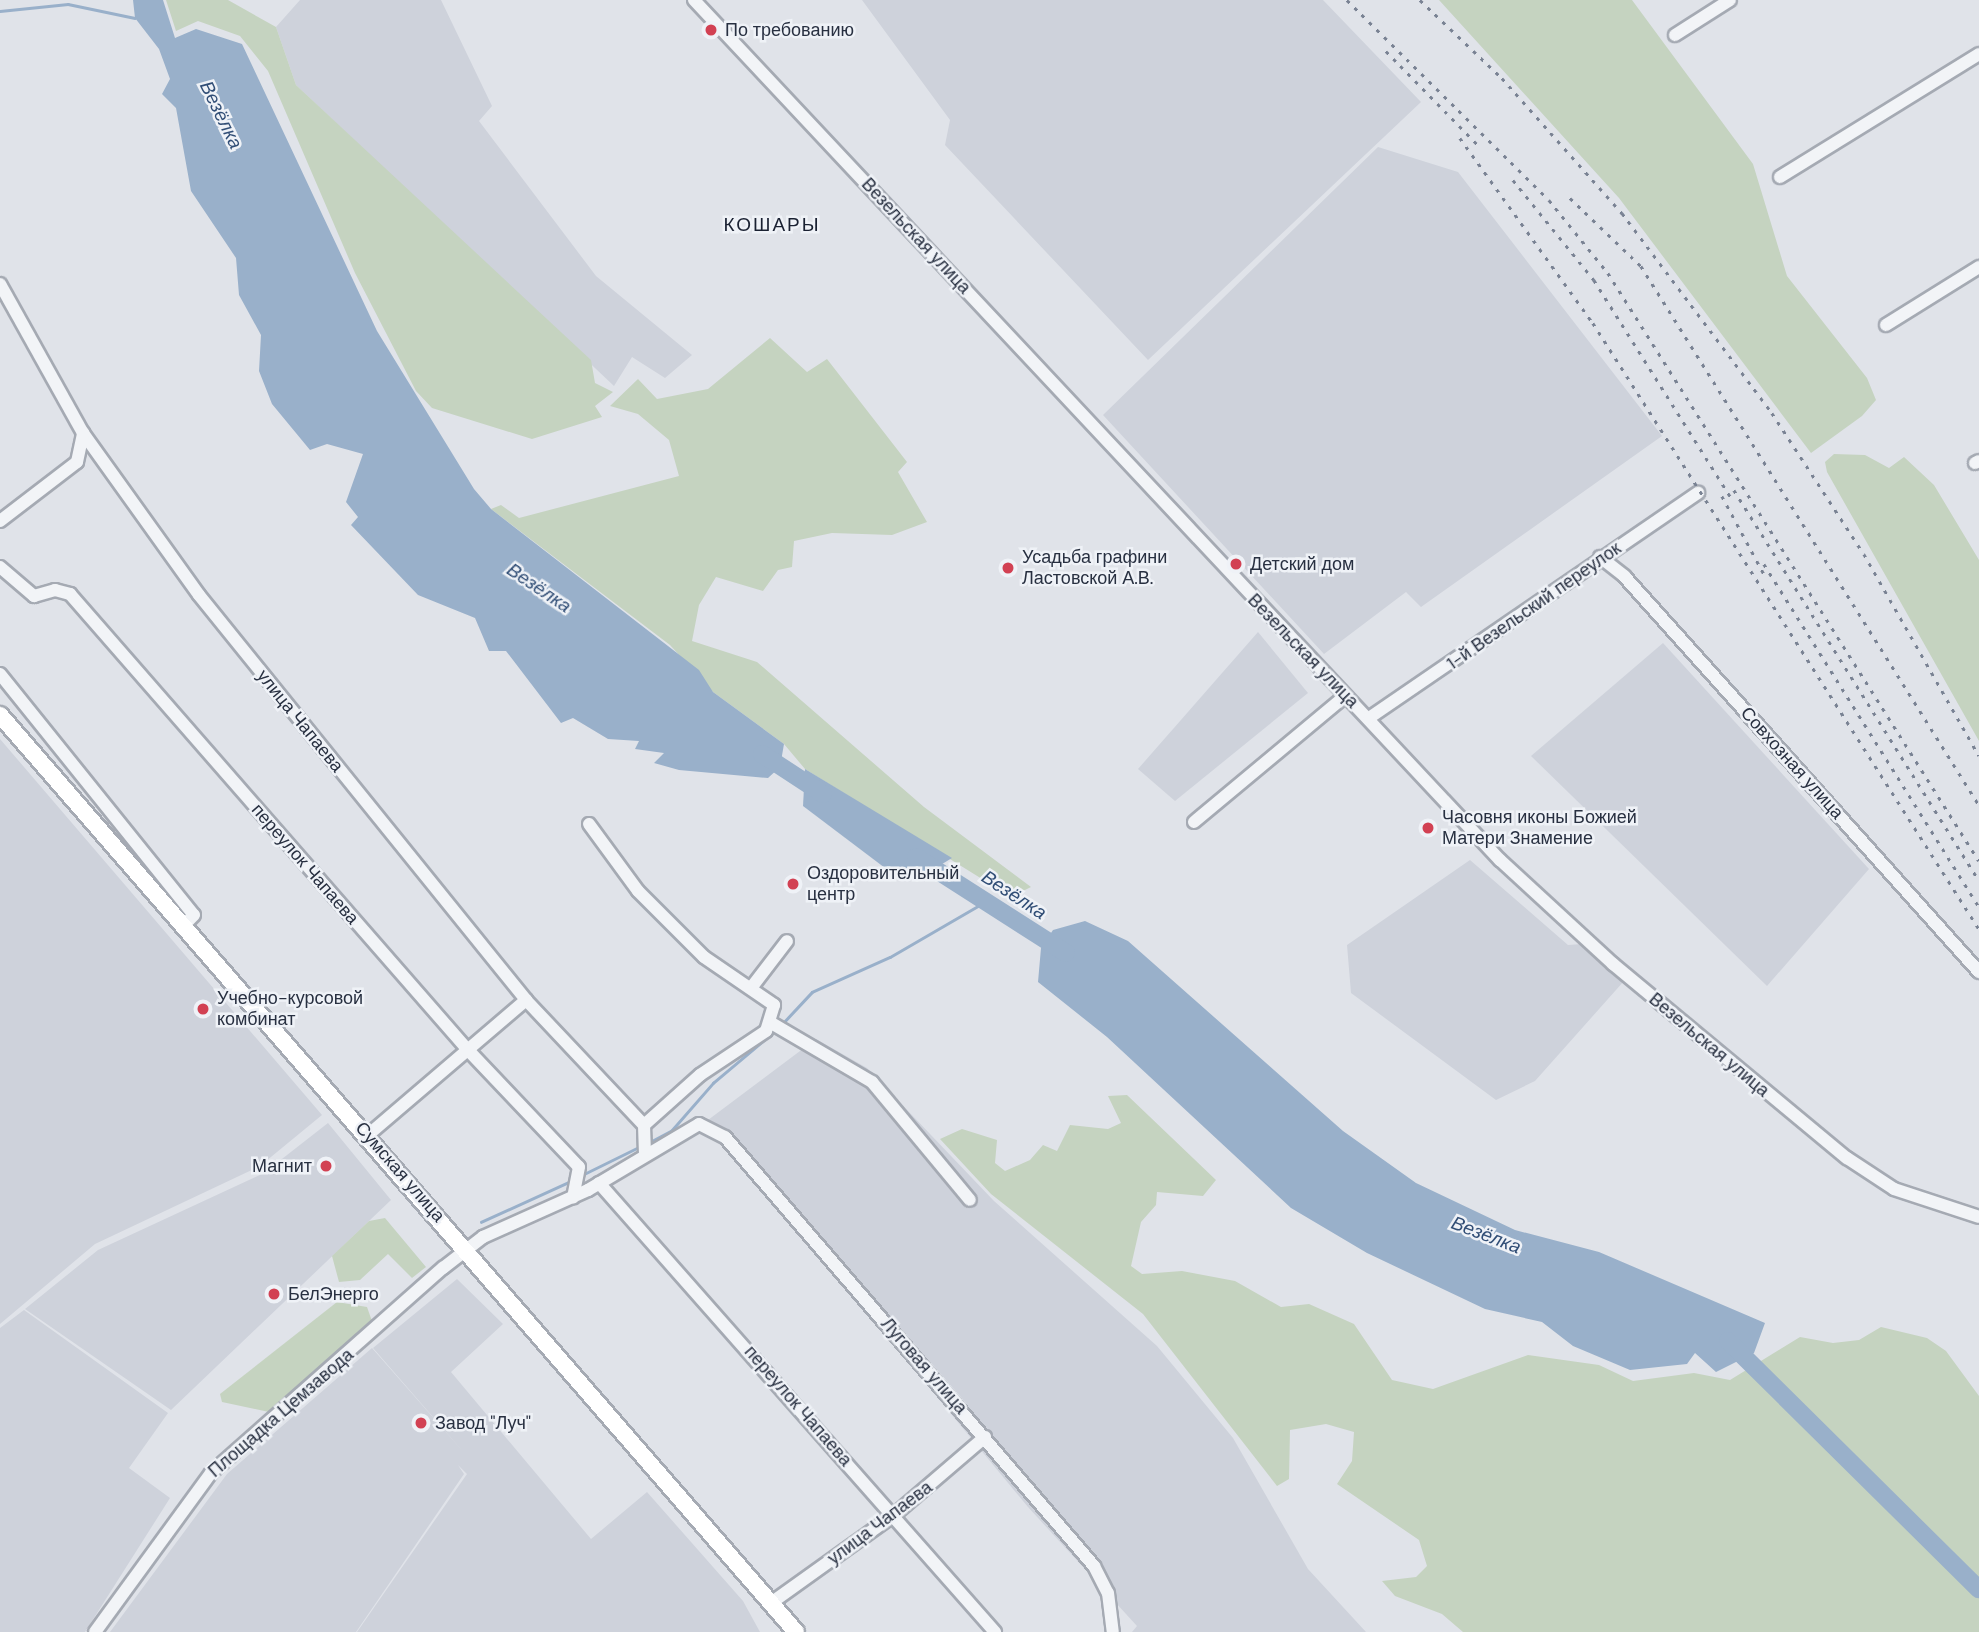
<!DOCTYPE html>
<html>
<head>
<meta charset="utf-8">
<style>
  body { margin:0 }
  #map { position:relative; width:1979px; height:1632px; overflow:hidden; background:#e0e3e9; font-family:"DM Sans",sans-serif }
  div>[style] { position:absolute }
  .built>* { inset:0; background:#ced2db }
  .green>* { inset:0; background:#c5d3c0 }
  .water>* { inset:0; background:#99b0ca }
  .stream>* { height:2.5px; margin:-1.25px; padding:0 1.25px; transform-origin:1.25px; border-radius:1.25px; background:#99b0ca }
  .river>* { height:18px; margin:-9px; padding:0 9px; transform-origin:9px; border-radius:9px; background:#99b0ca }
  .roads { filter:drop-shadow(2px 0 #a5aab3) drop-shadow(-2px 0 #a5aab3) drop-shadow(0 2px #a5aab3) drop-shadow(0 -2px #a5aab3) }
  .minor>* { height:12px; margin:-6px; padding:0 6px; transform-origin:6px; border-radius:6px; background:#f2f4f7 }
  .major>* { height:16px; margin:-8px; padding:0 8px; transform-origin:8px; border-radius:8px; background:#fff }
  .rail>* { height:2.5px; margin-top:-1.25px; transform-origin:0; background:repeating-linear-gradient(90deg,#798293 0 3.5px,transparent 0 10.5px) }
  .dots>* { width:19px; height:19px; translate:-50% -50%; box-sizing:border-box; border:4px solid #eff2f7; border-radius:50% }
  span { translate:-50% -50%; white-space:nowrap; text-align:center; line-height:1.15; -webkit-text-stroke:5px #eff2f7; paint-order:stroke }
  .poi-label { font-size:18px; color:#283041 }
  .left { translate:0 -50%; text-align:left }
  .right { translate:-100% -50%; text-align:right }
  .street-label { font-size:18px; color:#283041 }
  .water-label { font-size:19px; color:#314e76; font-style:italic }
  .neighbourhood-label { font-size:19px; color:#1a2132; letter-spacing:2px }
</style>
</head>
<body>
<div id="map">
  <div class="built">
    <i style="clip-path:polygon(300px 0,441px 0,492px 106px,479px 121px,596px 276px,692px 355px,665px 378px,632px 357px,614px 386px,296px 85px,276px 27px)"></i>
    <i style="clip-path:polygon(862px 0,1323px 0,1421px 102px,1148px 360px,945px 145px,950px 120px)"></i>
    <i style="clip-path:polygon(1378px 147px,1458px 172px,1662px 436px,1421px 607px,1406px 592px,1324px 654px,1103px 415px)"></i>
    <i style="clip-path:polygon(1258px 632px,1308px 693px,1175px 801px,1138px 769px)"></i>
    <i style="clip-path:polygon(1663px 643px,1869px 869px,1767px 986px,1531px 756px)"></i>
    <i style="clip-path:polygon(0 739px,322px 1115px,260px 1166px,95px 1244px,0 1324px)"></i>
    <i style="clip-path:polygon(1470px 860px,1568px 945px,1582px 944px,1624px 981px,1535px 1081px,1496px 1100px,1351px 993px,1347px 945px)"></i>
    <i style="clip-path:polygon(816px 1039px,867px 1068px,994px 1201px,1157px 1346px,1233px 1438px,1308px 1569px,1366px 1632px,1132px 1632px,1137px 1626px,1028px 1507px,708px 1120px)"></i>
    <i style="clip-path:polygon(328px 1123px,391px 1200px,171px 1410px,25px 1309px,98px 1250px,264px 1173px)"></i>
    <i style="clip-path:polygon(457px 1279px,503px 1324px,451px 1372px,591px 1539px,647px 1492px,743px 1601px,760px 1632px,357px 1632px,467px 1474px,458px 1465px,464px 1474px,356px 1632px,110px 1632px,227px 1474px,372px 1348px,466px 1455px,373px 1348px)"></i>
    <i style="clip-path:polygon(24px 1310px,168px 1413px,129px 1468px,170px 1498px,85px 1632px,0 1632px,0 1328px)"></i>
  </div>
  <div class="green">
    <i style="clip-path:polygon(166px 0,228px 0,276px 27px,296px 85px,591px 360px,595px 383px,613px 392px,595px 406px,602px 417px,532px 439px,432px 408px,416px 391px,355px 273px,268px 71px,240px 36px,198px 21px,176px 31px)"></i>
    <i style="clip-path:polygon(1439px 0,1632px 0,1753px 164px,1787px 276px,1867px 378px,1876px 400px,1862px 416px,1811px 453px,1619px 198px)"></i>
    <i style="clip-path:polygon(770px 338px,807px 372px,827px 359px,907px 462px,898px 472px,927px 522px,892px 535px,832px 533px,794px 541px,792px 567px,778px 570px,763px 591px,716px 577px,699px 605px,692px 641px,757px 662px,924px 807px,1031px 887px,1011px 897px,805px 769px,784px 744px,713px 692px,670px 645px,491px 509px,501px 505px,519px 518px,679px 476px,669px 440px,638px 414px,610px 406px,638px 379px,657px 399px,708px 389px)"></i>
    <i style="clip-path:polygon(1834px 454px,1865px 455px,1889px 468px,1904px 457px,1934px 485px,1979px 560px,1979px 741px,1827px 472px,1825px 462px)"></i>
    <i style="clip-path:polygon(1127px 1095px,1216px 1180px,1203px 1196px,1157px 1192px,1156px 1205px,1141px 1222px,1131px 1266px,1142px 1274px,1182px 1271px,1235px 1281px,1281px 1307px,1309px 1304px,1354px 1324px,1392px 1380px,1433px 1389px,1528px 1355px,1599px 1365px,1633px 1381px,1694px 1373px,1730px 1380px,1800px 1337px,1833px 1343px,1859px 1340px,1881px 1327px,1927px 1338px,1946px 1351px,1979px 1396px,1979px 1632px,1463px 1632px,1442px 1614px,1395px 1596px,1382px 1581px,1416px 1577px,1427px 1566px,1419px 1540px,1337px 1484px,1352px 1461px,1354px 1432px,1326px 1424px,1290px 1430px,1289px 1479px,1277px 1486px,1143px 1314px,991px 1194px,940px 1139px,962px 1129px,997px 1140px,995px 1163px,1005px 1171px,1030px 1160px,1043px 1145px,1057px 1151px,1070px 1125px,1108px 1129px,1121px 1123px,1108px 1096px)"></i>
    <i style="clip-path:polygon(385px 1218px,426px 1267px,412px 1278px,388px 1254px,360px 1280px,339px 1282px,332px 1256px,369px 1221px)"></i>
    <i style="clip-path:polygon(337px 1302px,367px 1307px,373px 1324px,307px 1384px,269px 1412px,222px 1402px,220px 1394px)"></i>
  </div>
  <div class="water">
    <i style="clip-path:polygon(133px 0,163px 0,175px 38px,196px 29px,242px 44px,377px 331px,474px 489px,491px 509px,699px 670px,713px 692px,784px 744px,780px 767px,768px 778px,679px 770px,654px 763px,664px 753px,635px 749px,639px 741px,608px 739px,573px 718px,561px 723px,506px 651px,489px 651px,475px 618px,418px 595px,351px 525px,358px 517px,346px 502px,363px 454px,327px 444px,310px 450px,272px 404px,259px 371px,261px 335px,239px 295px,236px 258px,191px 191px,176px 108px,162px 94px,170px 79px,159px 49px,135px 18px)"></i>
    <i style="clip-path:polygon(805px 769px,952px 858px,924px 875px,893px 874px,803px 806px)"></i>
    <i style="clip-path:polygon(1085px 921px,1128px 941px,1343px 1131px,1416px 1183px,1515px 1230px,1599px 1252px,1765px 1323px,1754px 1353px,1716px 1372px,1695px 1353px,1687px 1364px,1630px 1370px,1573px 1346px,1542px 1322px,1485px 1309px,1367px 1253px,1291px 1208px,1107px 1037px,1038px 982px,1041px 948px,1053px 930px)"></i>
  </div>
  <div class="stream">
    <i style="left:0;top:11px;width:68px;rotate:-5.9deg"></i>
    <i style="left:68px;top:4px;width:68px;rotate:11.8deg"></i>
    <i style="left:783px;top:1023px;width:42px;rotate:-46.9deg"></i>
    <i style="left:812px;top:992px;width:85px;rotate:-24.2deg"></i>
    <i style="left:890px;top:957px;width:110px;rotate:-30.1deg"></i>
    <i style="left:648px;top:1143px;width:26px;rotate:-28deg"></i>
    <i style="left:671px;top:1131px;width:64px;rotate:-48.8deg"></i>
    <i style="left:713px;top:1083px;width:82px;rotate:-40.1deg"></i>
    <i style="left:582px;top:1175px;width:64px;rotate:-26.2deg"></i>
    <i style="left:481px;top:1222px;width:101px;rotate:-24.5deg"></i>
  </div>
  <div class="river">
    <i style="left:762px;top:754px;width:73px;rotate:33.3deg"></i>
    <i style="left:916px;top:857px;width:178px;rotate:32.6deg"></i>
    <i style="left:1728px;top:1341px;width:353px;rotate:44.7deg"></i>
  </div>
  <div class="roads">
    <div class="minor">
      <i style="left:694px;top:0;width:1179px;rotate:46.86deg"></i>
      <i style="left:1500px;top:860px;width:154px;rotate:42.6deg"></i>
      <i style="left:1613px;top:964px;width:304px;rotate:39.7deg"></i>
      <i style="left:1847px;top:1158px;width:56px;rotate:33.4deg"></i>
      <i style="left:1894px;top:1189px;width:89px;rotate:18.2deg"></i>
      <i style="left:1675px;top:35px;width:65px;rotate:-32.5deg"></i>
      <i style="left:1780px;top:177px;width:234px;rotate:-31.7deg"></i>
      <i style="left:0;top:284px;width:171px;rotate:60.9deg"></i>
      <i style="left:83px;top:433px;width:199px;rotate:54.4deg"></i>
      <i style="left:199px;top:595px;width:521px;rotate:51.08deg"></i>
      <i style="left:526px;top:1000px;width:172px;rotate:46.7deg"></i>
      <i style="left:1886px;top:325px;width:110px;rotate:-31.9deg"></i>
      <i style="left:1975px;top:463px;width:4px;rotate:-27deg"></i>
      <i style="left:0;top:521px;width:97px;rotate:-37.5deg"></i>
      <i style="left:77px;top:462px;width:30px;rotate:-78deg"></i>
      <i style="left:1600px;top:557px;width:31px;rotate:38deg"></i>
      <i style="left:1624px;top:576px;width:532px;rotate:48.12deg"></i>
      <i style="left:0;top:567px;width:45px;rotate:40.5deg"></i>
      <i style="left:34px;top:596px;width:22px;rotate:-16deg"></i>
      <i style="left:55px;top:590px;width:16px;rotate:15deg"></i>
      <i style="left:70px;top:594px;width:605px;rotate:48.89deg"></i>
      <i style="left:468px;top:1050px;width:161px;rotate:46.5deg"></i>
      <i style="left:579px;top:1167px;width:31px;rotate:101deg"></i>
      <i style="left:0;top:674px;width:309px;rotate:51.2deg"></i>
      <i style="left:194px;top:915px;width:14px;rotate:135deg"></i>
      <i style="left:1369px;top:718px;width:399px;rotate:-34.4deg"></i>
      <i style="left:1194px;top:822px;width:197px;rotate:-39.8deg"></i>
      <i style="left:589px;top:824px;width:83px;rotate:53.8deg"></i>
      <i style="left:638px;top:891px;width:93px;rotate:45deg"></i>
      <i style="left:704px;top:957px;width:85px;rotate:34.4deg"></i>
      <i style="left:774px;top:1005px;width:27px;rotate:107deg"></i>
      <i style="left:766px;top:1031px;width:79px;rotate:146.3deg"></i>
      <i style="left:700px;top:1075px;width:75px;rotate:138.2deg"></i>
      <i style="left:751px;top:988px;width:59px;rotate:-52.5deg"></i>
      <i style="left:773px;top:1024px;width:115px;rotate:30.4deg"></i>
      <i style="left:872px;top:1082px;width:153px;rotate:50.3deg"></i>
      <i style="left:644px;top:1125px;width:27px;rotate:88deg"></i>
      <i style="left:368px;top:1135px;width:208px;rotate:-40.5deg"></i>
      <i style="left:599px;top:1183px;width:599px;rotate:48.59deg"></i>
      <i style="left:771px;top:1603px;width:151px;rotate:-35.6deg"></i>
      <i style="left:894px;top:1515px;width:120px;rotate:-40.6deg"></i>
      <i style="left:95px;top:1632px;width:197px;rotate:-53.9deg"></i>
      <i style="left:211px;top:1473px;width:310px;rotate:-41.5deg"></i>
      <i style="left:443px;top:1268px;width:51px;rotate:-37.8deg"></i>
      <i style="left:483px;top:1237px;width:115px;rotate:-24.1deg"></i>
      <i style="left:588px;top:1190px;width:129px;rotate:-30.7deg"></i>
      <i style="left:699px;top:1124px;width:29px;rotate:27deg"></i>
      <i style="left:725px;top:1137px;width:566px;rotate:49.3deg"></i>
      <i style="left:1094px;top:1566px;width:30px;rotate:63deg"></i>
      <i style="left:1108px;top:1593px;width:39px;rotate:83deg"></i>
    </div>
    <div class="major">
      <i style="left:0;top:715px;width:1214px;rotate:49.04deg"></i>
    </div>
  </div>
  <div class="rail">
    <i style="left:1347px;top:0;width:284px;rotate:44.7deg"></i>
    <i style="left:1549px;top:200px;width:94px;rotate:51.1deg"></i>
    <i style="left:1608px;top:273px;width:695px;rotate:57.75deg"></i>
    <i style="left:1420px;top:0;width:113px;rotate:43.6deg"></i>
    <i style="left:1502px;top:78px;width:181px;rotate:48.4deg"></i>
    <i style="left:1622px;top:213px;width:250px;rotate:53.1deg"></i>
    <i style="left:1772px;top:413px;width:168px;rotate:56.9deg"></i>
    <i style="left:1864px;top:554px;width:232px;rotate:60.3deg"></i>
    <i style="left:1386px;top:51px;width:133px;rotate:45.6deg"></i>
    <i style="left:1460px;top:138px;width:228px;rotate:54.3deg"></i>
    <i style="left:1593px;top:323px;width:718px;rotate:57.5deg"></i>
    <i style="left:1513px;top:180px;width:129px;rotate:51deg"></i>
    <i style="left:1594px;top:280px;width:261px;rotate:57.8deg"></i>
    <i style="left:1570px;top:198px;width:98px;rotate:43.8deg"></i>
    <i style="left:1641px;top:266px;width:636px;rotate:57.91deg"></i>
    <i style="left:1734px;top:490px;width:461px;rotate:57.9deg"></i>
    <i style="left:1722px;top:496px;width:91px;rotate:61.7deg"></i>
    <i style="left:1764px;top:564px;width:405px;rotate:57.9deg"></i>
  </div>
  <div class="dots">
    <i style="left:711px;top:30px;background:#d24153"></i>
    <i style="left:1236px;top:564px;background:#d24153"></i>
    <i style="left:1008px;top:568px;background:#d24153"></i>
    <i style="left:1428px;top:828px;background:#d24153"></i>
    <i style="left:793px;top:884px;background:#d24153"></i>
    <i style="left:203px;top:1009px;background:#d24153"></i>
    <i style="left:326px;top:1166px;background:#d24153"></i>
    <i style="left:274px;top:1294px;background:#d24153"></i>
    <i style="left:421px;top:1423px;background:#d24153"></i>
  </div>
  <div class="poi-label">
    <span class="left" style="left:725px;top:30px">По требованию</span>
    <span class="left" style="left:1022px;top:568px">Усадьба графини<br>Ластовской А.В.</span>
    <span class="left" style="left:1250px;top:564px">Детский дом</span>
    <span class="left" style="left:1442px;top:828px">Часовня иконы Божией<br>Матери Знамение</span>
    <span class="left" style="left:807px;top:884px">Оздоровительный<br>центр</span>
    <span class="left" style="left:217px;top:1009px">Учебно-курсовой<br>комбинат</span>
    <span class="right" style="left:312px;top:1166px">Магнит</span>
    <span class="left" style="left:288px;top:1294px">БелЭнерго</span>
    <span class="left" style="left:435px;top:1423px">Завод "Луч"</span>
  </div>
  <div class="street-label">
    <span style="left:916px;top:236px;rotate:47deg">Везельская улица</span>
    <span style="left:1534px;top:606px;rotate:-35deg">1-й Везельский переулок</span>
    <span style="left:1303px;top:651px;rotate:46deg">Везельская улица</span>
    <span style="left:300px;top:721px;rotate:51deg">улица Чапаева</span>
    <span style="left:1792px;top:763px;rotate:48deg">Совхозная улица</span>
    <span style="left:305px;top:864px;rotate:49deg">переулок Чапаева</span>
    <span style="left:1709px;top:1045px;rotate:40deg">Везельская улица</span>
    <span style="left:400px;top:1172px;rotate:49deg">Сумская улица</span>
    <span style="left:924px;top:1366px;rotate:49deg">Луговая улица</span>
    <span style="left:798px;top:1406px;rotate:49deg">переулок Чапаева</span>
    <span style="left:281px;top:1413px;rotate:-41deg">Площадка Цемзавода</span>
    <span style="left:880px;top:1523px;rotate:-37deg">улица Чапаева</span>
  </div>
  <div class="water-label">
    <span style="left:221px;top:115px;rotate:64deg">Везёлка</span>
    <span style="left:539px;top:588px;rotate:34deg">Везёлка</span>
    <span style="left:1014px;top:895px;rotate:33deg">Везёлка</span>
    <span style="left:1486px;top:1235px;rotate:21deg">Везёлка</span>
  </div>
  <div class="neighbourhood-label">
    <span style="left:772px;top:225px">КОШАРЫ</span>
  </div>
</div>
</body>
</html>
